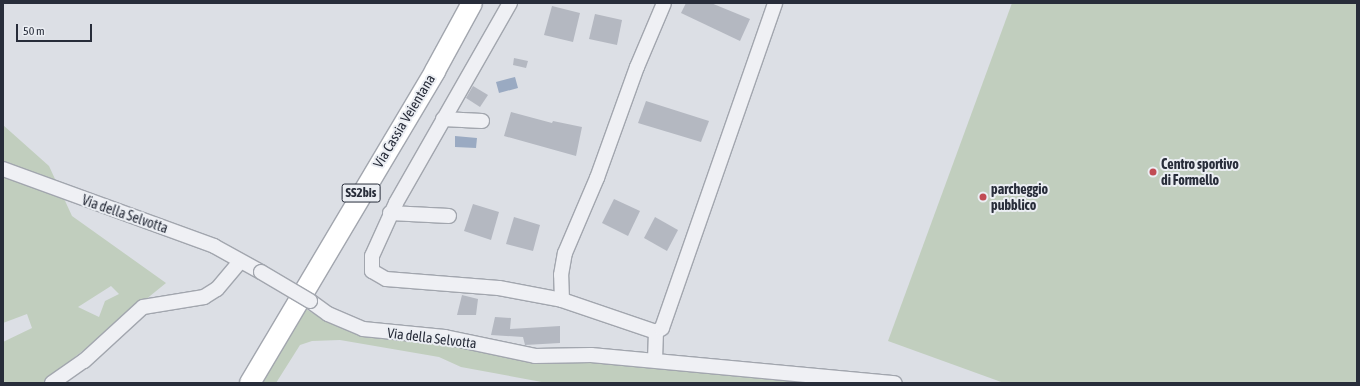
<!DOCTYPE html>
<html>
<head>
<meta charset="utf-8">
<style>
  body { margin:0 }
  #map { position:relative; width:1360px; height:386px; overflow:hidden; background:#dcdfe5; font-family:"Asap Condensed",sans-serif }
  div>[style] { position:absolute }
  .green>* { inset:0; background:#c1cebe }
  .water>* { inset:0; background:#9aaac2 }
  .building>* { inset:0; background:#b4b8c1 }
  .roads { filter:drop-shadow(1px 0 #a2a6ae) drop-shadow(-1px 0 #a2a6ae) drop-shadow(0 1px #a2a6ae) drop-shadow(0 -1px #a2a6ae) }
  .minor>* { height:14px; margin:-7px; padding:0 7px; transform-origin:7px; border-radius:7px; background:#eff0f4 }
  .highway>* { height:20px; margin:-10px; padding:0 10px; transform-origin:10px; border-radius:10px; background:#fff }
  .bridges { filter:drop-shadow(1px 0 #a2a6ae) drop-shadow(-1px 0 #a2a6ae) drop-shadow(0 1px #a2a6ae) drop-shadow(0 -1px #a2a6ae) }
  .minor-bridge>* { height:14px; margin:-7px; padding:0 7px; transform-origin:7px; border-radius:7px; background:#eff0f4 }
  .dots>* { width:11px; height:11px; translate:-50% -50%; box-sizing:border-box; border:2px solid #ebeef3; border-radius:50% }
  span { translate:-50% -50%; white-space:nowrap; text-align:center; line-height:1.15; -webkit-text-stroke:4px #ebeef3; paint-order:stroke }
  .shield-label span { padding:1px 3px; background:#ebeef3; border:1px solid; border-radius:3px; -webkit-text-stroke-width:0 }
  .shield-label { font-size:13px; color:#282d3a; font-weight:700 }
  .street-label { font-size:14px; color:#282d3a }
  .poi-label { font-size:14px; color:#282d3a; font-weight:700 }
  .left { translate:0 -50%; text-align:left }
  .frame { position:absolute; inset:0; border:4px solid #282d3a; pointer-events:none }
  .scale { position:absolute; left:16px; top:24px; width:76px; height:18px; box-sizing:border-box; border:2px solid #282d3a; border-top:0; padding-left:5px; font-size:12px; line-height:14px; white-space:nowrap; color:#282d3a; -webkit-text-stroke:3px #ebeef3; paint-order:stroke }
</style>
</head>
<body>
<div id="map">
  <div class="green">
    <i style="clip-path:polygon(1012px 3px,1357px 3px,1357px 383px,1004px 383px,888px 341px)"></i>
    <i style="clip-path:polygon(evenodd,3px 125px,49px 166px,72px 216px,166px 283px,43px 383px,3px 383px,3px 342px,32px 328px,27px 314px,3px 323px,3px 125px,111px 286px,119px 294px,105px 301px,99px 317px,78px 307px,111px 286px)"></i>
    <i style="clip-path:polygon(299px 305px,321px 318px,364px 333px,397px 339px,440px 340px,590px 360px,820px 383px,547px 383px,461px 367px,439px 357px,340px 340px,312px 341px,300px 345px,276px 383px,255px 383px)"></i>
  </div>
  <div class="water">
    <i style="clip-path:polygon(515px 77px,518px 88px,499px 93px,496px 82px)"></i>
    <i style="clip-path:polygon(455px 136px,477px 138px,476px 148px,455px 147px)"></i>
  </div>
  <div class="building">
    <i style="clip-path:polygon(686px 3px,711px 3px,750px 19px,740px 41px,681px 13px)"></i>
    <i style="clip-path:polygon(552px 6px,580px 13px,573px 42px,544px 35px)"></i>
    <i style="clip-path:polygon(595px 14px,622px 20px,617px 45px,589px 39px)"></i>
    <i style="clip-path:polygon(514px 58px,528px 61px,526px 68px,513px 65px)"></i>
    <i style="clip-path:polygon(473px 86px,488px 95px,480px 107px,466px 98px)"></i>
    <i style="clip-path:polygon(646px 101px,709px 121px,701px 142px,638px 123px)"></i>
    <i style="clip-path:polygon(511px 112px,552px 123px,553px 121px,582px 127px,576px 156px,504px 136px)"></i>
    <i style="clip-path:polygon(614px 199px,640px 211px,628px 236px,602px 223px)"></i>
    <i style="clip-path:polygon(473px 204px,499px 212px,491px 240px,464px 231px)"></i>
    <i style="clip-path:polygon(514px 217px,540px 225px,533px 251px,506px 244px)"></i>
    <i style="clip-path:polygon(655px 217px,678px 230px,667px 251px,644px 238px)"></i>
    <i style="clip-path:polygon(462px 295px,478px 299px,476px 315px,457px 315px)"></i>
    <i style="clip-path:polygon(495px 317px,511px 318px,510px 329px,560px 326px,560px 343px,525px 345px,523px 337px,491px 335px)"></i>
  </div>
  <div class="roads">
    <div class="minor">
      <i style="left:510px;top:3px;width:230px;rotate:119.7deg"></i>
      <i style="left:396px;top:203px;width:58px;rotate:114.4deg"></i>
      <i style="left:372px;top:256px;width:15px;rotate:90deg"></i>
      <i style="left:372px;top:271px;width:16px;rotate:30deg"></i>
      <i style="left:386px;top:279px;width:113px;rotate:4.6deg"></i>
      <i style="left:499px;top:288px;width:64px;rotate:10.8deg"></i>
      <i style="left:562px;top:300px;width:99px;rotate:18.8deg"></i>
      <i style="left:443px;top:119px;width:39px;rotate:3deg"></i>
      <i style="left:3px;top:169px;width:225px;rotate:20deg"></i>
      <i style="left:214px;top:246px;width:54px;rotate:29deg"></i>
      <i style="left:390px;top:213px;width:59px;rotate:2.9deg"></i>
      <i style="left:562px;top:300px;width:25px;rotate:-92deg"></i>
      <i style="left:561px;top:275px;width:22px;rotate:-80deg"></i>
      <i style="left:565px;top:253px;width:82px;rotate:-66.9deg"></i>
      <i style="left:597px;top:178px;width:118px;rotate:-70.2deg"></i>
      <i style="left:637px;top:67px;width:69px;rotate:-67.1deg"></i>
      <i style="left:310px;top:301px;width:22px;rotate:36deg"></i>
      <i style="left:328px;top:314px;width:38px;rotate:23deg"></i>
      <i style="left:363px;top:329px;width:82px;rotate:5.6deg"></i>
      <i style="left:445px;top:337px;width:92px;rotate:11.9deg"></i>
      <i style="left:535px;top:356px;width:56px;rotate:-1deg"></i>
      <i style="left:591px;top:355px;width:305px;rotate:5.3deg"></i>
      <i style="left:655px;top:360px;width:28px;rotate:-88deg"></i>
      <i style="left:656px;top:332px;width:7px;rotate:-34deg"></i>
      <i style="left:662px;top:328px;width:344px;rotate:-70.8deg"></i>
      <i style="left:52px;top:383px;width:39px;rotate:-35deg"></i>
      <i style="left:84px;top:361px;width:80px;rotate:-42.5deg"></i>
      <i style="left:143px;top:307px;width:62px;rotate:-9.3deg"></i>
      <i style="left:204px;top:297px;width:15px;rotate:-32deg"></i>
      <i style="left:217px;top:289px;width:34px;rotate:-50deg"></i>
    </div>
    <div class="highway">
      <i style="left:250px;top:383px;width:363px;rotate:-59.3deg"></i>
      <i style="left:435px;top:71px;width:77px;rotate:-61.4deg"></i>
    </div>
  </div>
  <div class="bridges">
    <div class="minor-bridge">
      <i style="left:261px;top:272px;width:57px;rotate:30.6deg"></i>
    </div>
  </div>
  <div class="dots">
    <i style="left:1153px;top:172px;background:#c14b53"></i>
    <i style="left:983px;top:197px;background:#c14b53"></i>
  </div>
  <div class="shield-label">
    <span style="left:361px;top:193px">SS2bis</span>
  </div>
  <div class="street-label">
    <span style="left:404px;top:121px;rotate:-59deg">Via Cassia Veientana</span>
    <span style="left:125px;top:214px;rotate:19deg">Via della Selvotta</span>
    <span style="left:432px;top:338px;rotate:7deg">Via della Selvotta</span>
  </div>
  <div class="poi-label">
    <span class="left" style="left:1161px;top:172px">Centro sportivo<br>di Formello</span>
    <span class="left" style="left:991px;top:197px">parcheggio<br>pubblico</span>
  </div>
  <div class="frame"></div>
  <div class="scale">50 m</div>
</div>
</body>
</html>
